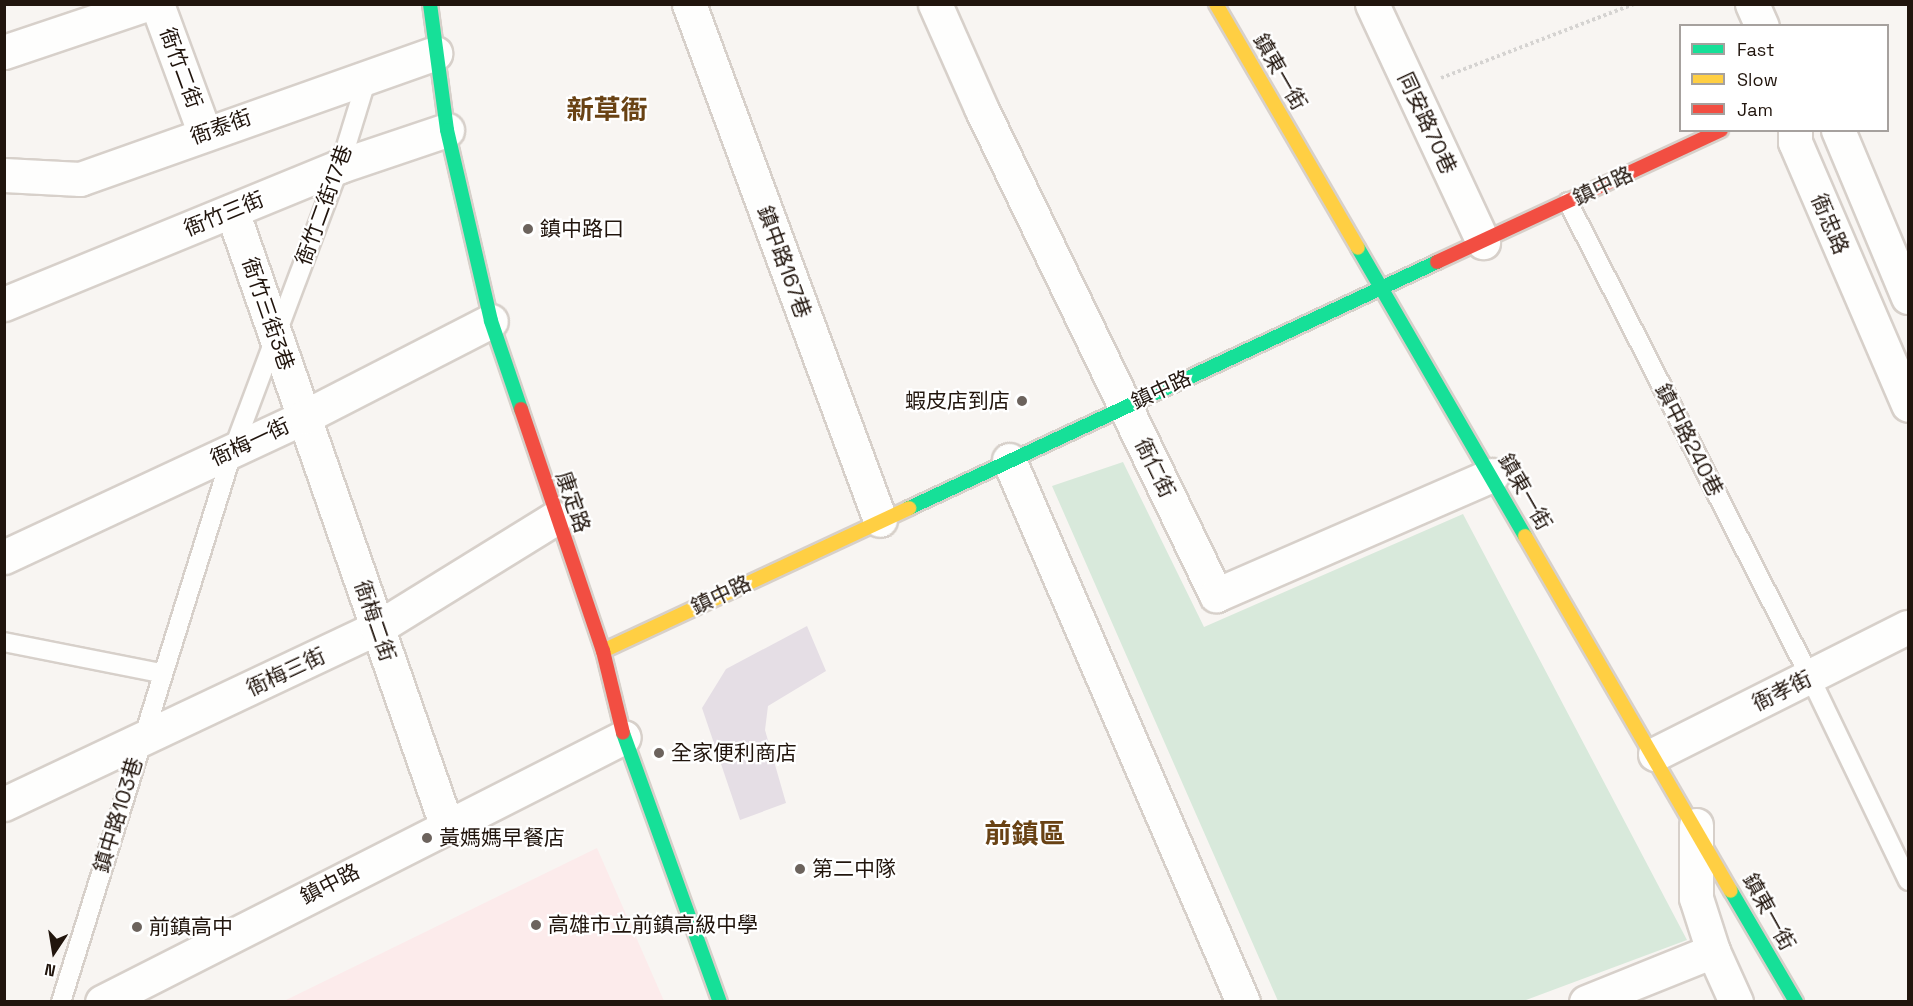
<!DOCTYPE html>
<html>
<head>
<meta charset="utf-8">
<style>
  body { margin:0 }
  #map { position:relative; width:1913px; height:1006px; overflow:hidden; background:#f8f5f2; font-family:"Space Grotesk","Noto Sans TC",sans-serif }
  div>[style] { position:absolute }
  .education>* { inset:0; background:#fcebeb }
  .green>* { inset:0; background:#d8e9db }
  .building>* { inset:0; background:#e5dee5 }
  .path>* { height:4px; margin-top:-2px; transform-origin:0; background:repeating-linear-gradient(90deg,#d5d3d1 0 3px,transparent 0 6px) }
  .roads { filter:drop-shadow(2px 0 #d7d0ca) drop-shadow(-2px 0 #d7d0ca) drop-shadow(0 2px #d7d0ca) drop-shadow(0 -2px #d7d0ca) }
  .lane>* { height:18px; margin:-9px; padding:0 9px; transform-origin:9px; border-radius:9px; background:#fefefd }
  .street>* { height:33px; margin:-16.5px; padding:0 16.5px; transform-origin:16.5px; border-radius:16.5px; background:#fefefd }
  .fast>* { height:14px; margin:-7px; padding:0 7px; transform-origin:7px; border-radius:7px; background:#16e098 }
  .slow>* { height:14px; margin:-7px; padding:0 7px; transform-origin:7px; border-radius:7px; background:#ffcf43 }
  .jam>* { height:14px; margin:-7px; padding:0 7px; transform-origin:7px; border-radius:7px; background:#f24e42 }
  .dots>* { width:16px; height:16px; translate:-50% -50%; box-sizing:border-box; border:3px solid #fff; border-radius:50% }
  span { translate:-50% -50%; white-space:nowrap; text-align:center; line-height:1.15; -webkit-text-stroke:4.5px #fff; paint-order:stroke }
  .street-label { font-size:21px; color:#21150d }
  .poi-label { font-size:21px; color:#21150d }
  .left { translate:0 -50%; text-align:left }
  .right { translate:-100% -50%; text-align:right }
  .district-label { font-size:27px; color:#694214; font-weight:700 }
  .frame { position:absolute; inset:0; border:6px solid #21150d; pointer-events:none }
  .legend { position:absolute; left:1679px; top:24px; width:210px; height:108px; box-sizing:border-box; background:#fff; border:2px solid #a6a19e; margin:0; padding:8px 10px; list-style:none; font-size:18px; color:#21150d }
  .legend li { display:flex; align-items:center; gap:12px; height:30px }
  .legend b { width:30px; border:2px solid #a6a19e }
  .north { position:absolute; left:24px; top:922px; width:60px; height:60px; -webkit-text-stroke:4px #fff; paint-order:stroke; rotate:192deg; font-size:16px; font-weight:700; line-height:24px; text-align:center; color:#21150d }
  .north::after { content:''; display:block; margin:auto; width:21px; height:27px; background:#21150d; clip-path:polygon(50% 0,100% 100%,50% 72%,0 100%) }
</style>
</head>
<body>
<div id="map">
  <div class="education">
    <i style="clip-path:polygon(597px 848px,664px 1001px,284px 1001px)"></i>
  </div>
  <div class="green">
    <i style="clip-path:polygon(1123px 462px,1204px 627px,1463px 514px,1687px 940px,1523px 1001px,1278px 1001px,1052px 486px)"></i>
  </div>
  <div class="building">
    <i style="clip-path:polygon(807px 626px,826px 671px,768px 706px,765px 730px,786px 803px,740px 820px,702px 708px,726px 669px)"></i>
  </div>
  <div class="path">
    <i style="left:1441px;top:78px;width:207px;rotate:-21deg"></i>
  </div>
  <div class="roads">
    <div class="lane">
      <i style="left:1568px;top:202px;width:533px;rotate:63deg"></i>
      <i style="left:1810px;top:677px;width:226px;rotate:64.3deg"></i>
      <i style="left:4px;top:642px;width:160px;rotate:11.2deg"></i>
      <i style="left:61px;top:1002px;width:578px;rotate:-72.69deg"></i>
      <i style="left:233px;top:450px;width:303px;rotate:-69.4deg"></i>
      <i style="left:340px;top:166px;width:95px;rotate:-72.9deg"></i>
    </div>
    <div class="street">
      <i style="left:157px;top:4px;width:136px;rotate:69.8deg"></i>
      <i style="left:689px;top:4px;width:550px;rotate:69.69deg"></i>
      <i style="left:935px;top:4px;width:114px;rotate:66.1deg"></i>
      <i style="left:981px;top:108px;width:541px;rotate:64.24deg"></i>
      <i style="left:1216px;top:595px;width:301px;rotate:-23.5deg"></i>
      <i style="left:1372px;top:4px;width:263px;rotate:65deg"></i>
      <i style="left:1752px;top:4px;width:24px;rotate:66deg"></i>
      <i style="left:4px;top:52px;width:151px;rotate:-18.6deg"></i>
      <i style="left:1795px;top:130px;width:12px;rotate:90deg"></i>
      <i style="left:1795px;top:142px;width:286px;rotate:66.7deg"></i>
      <i style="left:1838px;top:130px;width:181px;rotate:67.3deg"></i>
      <i style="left:4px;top:175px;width:76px;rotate:3deg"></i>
      <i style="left:80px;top:179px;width:377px;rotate:-19.5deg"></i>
      <i style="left:232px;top:211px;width:649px;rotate:70.76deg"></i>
      <i style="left:4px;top:304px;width:363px;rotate:-22.3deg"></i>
      <i style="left:340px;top:166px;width:113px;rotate:-18.6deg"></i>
      <i style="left:1009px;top:460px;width:590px;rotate:66.65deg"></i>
      <i style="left:4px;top:557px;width:331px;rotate:-25deg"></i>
      <i style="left:304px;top:417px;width:210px;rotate:-27.2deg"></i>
      <i style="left:1655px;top:754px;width:283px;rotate:-26.7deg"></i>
      <i style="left:4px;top:804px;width:412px;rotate:-25.3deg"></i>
      <i style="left:377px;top:628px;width:209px;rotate:-31.7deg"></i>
      <i style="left:1696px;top:825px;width:73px;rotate:90deg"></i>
      <i style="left:1696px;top:898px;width:56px;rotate:72.2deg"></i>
      <i style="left:1713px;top:951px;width:56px;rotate:65.7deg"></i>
      <i style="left:102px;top:1002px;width:585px;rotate:-26.92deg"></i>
      <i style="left:1586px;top:1002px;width:137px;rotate:-21.9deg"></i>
    </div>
    <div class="fast">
      <i style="left:430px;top:4px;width:127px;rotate:82.3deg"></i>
      <i style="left:447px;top:130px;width:196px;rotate:77deg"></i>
      <i style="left:491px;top:321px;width:93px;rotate:71.2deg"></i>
      <i style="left:1358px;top:248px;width:333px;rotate:59.9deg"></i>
      <i style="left:909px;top:508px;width:582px;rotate:-24.98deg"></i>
      <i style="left:623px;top:733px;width:286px;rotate:70.2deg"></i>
      <i style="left:1731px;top:891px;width:129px;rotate:59.6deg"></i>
    </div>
    <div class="slow">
      <i style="left:1216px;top:4px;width:282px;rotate:59.8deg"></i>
      <i style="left:1525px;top:536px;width:410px;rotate:59.9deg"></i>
      <i style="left:603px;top:651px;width:338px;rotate:-25deg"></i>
    </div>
    <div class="jam">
      <i style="left:1437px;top:262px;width:313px;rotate:-24.9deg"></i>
      <i style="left:521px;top:409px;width:256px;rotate:71.3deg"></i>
      <i style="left:603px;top:651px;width:84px;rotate:76.3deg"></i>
    </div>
  </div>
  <div class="dots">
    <i style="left:528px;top:229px;background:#6c635d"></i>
    <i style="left:1022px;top:401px;background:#6c635d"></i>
    <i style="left:659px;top:753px;background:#6c635d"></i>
    <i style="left:427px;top:838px;background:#6c635d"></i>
    <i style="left:800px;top:869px;background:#6c635d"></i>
    <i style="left:536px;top:925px;background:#6c635d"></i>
    <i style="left:137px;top:927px;background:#6c635d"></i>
  </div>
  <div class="street-label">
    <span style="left:181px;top:68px;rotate:70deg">衙竹二街</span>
    <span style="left:1280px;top:72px;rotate:60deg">鎮東一街</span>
    <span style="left:1427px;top:123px;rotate:65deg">同安路70巷</span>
    <span style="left:221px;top:127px;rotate:-20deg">衙泰街</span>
    <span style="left:1603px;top:186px;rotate:-25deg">鎮中路</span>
    <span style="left:324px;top:205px;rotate:-70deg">衙竹二街17巷</span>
    <span style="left:224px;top:214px;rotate:-22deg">衙竹三街</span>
    <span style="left:1830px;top:224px;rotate:67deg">衙忠路</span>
    <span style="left:784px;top:262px;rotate:70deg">鎮中路167巷</span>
    <span style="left:268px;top:314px;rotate:71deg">衙竹三街3巷</span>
    <span style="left:1161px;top:390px;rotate:-25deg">鎮中路</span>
    <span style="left:1689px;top:440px;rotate:63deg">鎮中路240巷</span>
    <span style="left:250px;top:442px;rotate:-25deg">衙梅一街</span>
    <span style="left:1155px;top:468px;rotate:64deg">衙仁街</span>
    <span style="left:1525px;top:492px;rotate:60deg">鎮東一街</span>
    <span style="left:573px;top:502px;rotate:71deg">康定路</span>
    <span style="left:721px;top:595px;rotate:-25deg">鎮中路</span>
    <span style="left:375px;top:621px;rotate:71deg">衙梅二街</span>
    <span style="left:286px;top:672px;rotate:-25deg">衙梅三街</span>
    <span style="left:1782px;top:691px;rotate:-26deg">衙孝街</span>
    <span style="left:118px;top:815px;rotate:-73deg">鎮中路103巷</span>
    <span style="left:330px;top:884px;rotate:-27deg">鎮中路</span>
    <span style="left:1769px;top:912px;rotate:61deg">鎮東一街</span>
  </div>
  <div class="poi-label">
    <span class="left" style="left:540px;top:229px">鎮中路口</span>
    <span class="right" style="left:1010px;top:401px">蝦皮店到店</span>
    <span class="left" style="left:671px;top:753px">全家便利商店</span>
    <span class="left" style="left:439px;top:838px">黃媽媽早餐店</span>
    <span class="left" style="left:812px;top:869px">第二中隊</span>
    <span class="left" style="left:548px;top:925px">高雄市立前鎮高級中學</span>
    <span class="left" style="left:149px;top:927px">前鎮高中</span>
  </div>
  <div class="district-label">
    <span style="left:607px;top:110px">新草衙</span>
    <span style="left:1025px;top:834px">前鎮區</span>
  </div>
  <div class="frame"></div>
  <ul class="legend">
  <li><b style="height:8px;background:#16e098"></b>Fast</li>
  <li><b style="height:8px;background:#ffcf43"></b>Slow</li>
  <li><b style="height:8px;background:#f24e42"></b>Jam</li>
  </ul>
  <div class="north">N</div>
</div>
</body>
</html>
